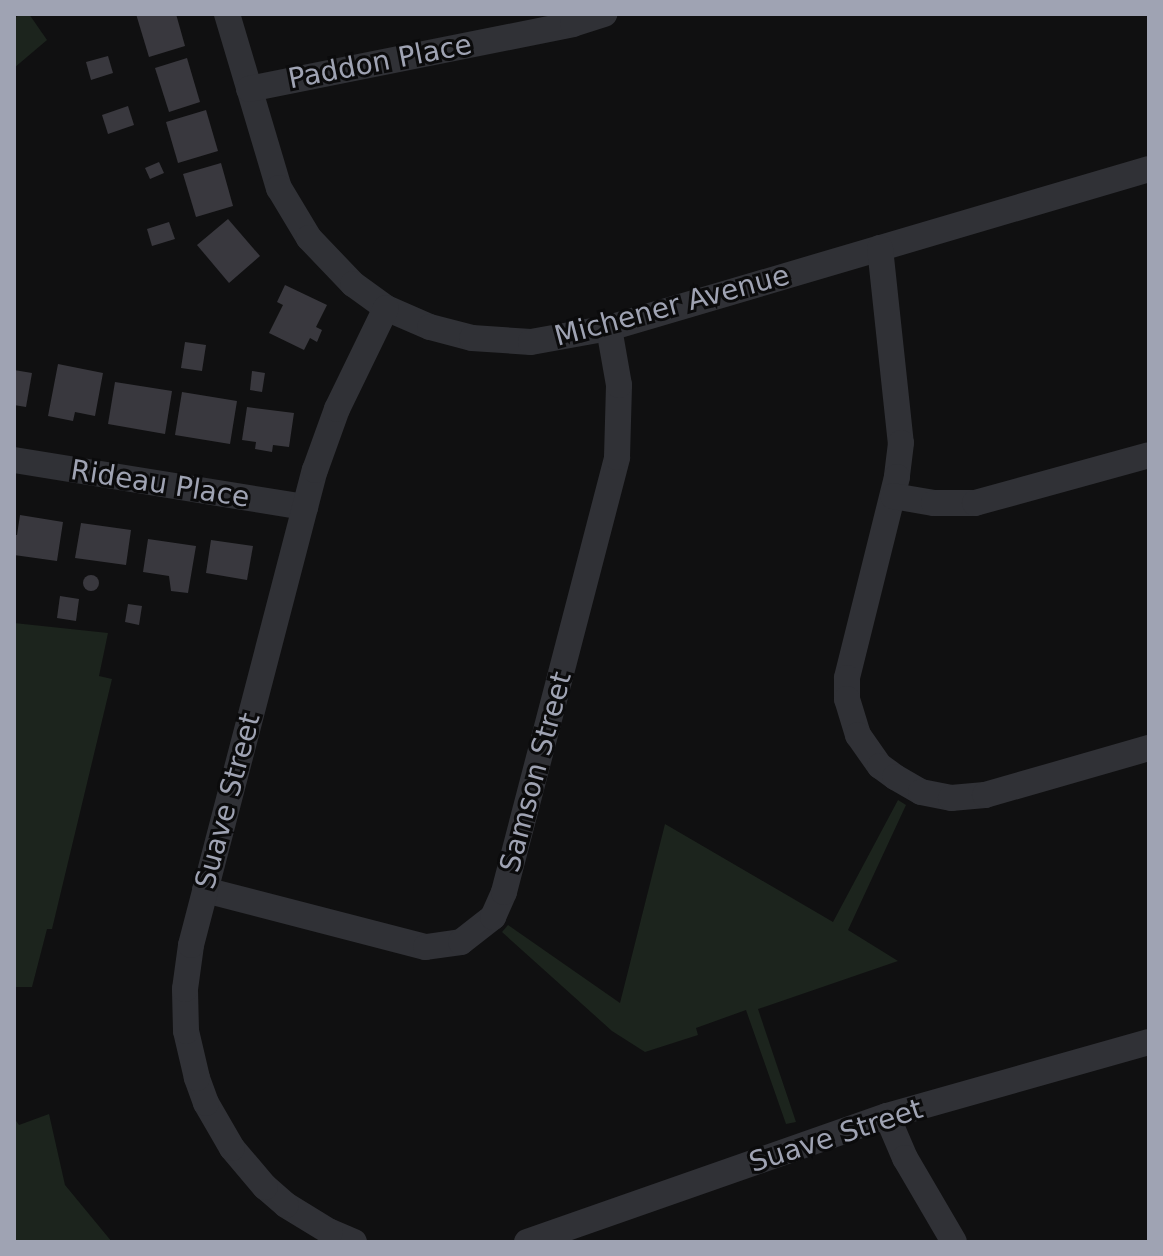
<!DOCTYPE html>
<html>
<head>
<meta charset="utf-8">
<style>
  body { margin:0 }
  #map { position:relative; width:1163px; height:1256px; overflow:hidden; background:#101011; font-family:"DejaVu Sans",sans-serif }
  div>[style] { position:absolute }
  .green>* { inset:0; background:#1c241d }
  .building>* { inset:0; background:#39383e }
  .round { border-radius:50% }
  .minor>* { height:26px; margin:-13px; padding:0 13px; transform-origin:13px; border-radius:13px; background:#303136 }
  span { translate:-50% -50%; white-space:nowrap; text-align:center; line-height:1.15; -webkit-text-stroke:6px #0b0b0c; paint-order:stroke }
  .street-label { font-size:28px; color:#9fa3b3 }
  .frame { position:absolute; inset:0; border:16px solid #9fa3b3; pointer-events:none }
</style>
</head>
<body>
<div id="map">
  <div class="green">
    <i style="clip-path:polygon(22px 14px,29px 14px,47px 40px,14px 68px,14px 18px)"></i>
    <i style="clip-path:polygon(14px 623px,108px 633px,99px 676px,112px 679px,52px 929px,47px 929px,32px 987px,14px 987px)"></i>
    <i style="clip-path:polygon(898px 800px,906px 805px,848px 930px,898px 961px,758px 1009px,796px 1122px,786px 1124px,746px 1010px,696px 1028px,698px 1035px,645px 1052px,612px 1031px,502px 932px,508px 925px,620px 1003px,665px 824px,833px 922px)"></i>
    <i style="clip-path:polygon(49px 1114px,65px 1185px,112px 1242px,14px 1242px,14px 1118px,19px 1125px)"></i>
  </div>
  <div class="building">
    <i style="clip-path:polygon(136px 14px,176px 14px,185px 46px,149px 57px)"></i>
    <i style="clip-path:polygon(108px 56px,113px 73px,91px 80px,86px 62px)"></i>
    <i style="clip-path:polygon(187px 58px,200px 102px,169px 112px,155px 68px)"></i>
    <i style="clip-path:polygon(128px 106px,134px 125px,108px 134px,102px 115px)"></i>
    <i style="clip-path:polygon(206px 110px,218px 151px,178px 163px,166px 122px)"></i>
    <i style="clip-path:polygon(159px 162px,164px 173px,150px 179px,145px 168px)"></i>
    <i style="clip-path:polygon(221px 163px,233px 206px,196px 217px,183px 174px)"></i>
    <i style="clip-path:polygon(228px 219px,260px 256px,229px 283px,197px 245px)"></i>
    <i style="clip-path:polygon(169px 222px,175px 239px,152px 246px,147px 229px)"></i>
    <i style="clip-path:polygon(285px 285px,327px 305px,316px 327px,322px 330px,317px 342px,310px 338px,304px 350px,269px 333px,283px 305px,277px 302px)"></i>
    <i style="clip-path:polygon(185px 342px,206px 345px,202px 371px,181px 368px)"></i>
    <i style="clip-path:polygon(58px 364px,103px 373px,95px 416px,75px 412px,73px 421px,48px 416px)"></i>
    <i style="clip-path:polygon(14px 370px,32px 373px,26px 407px,14px 405px)"></i>
    <i style="clip-path:polygon(252px 371px,265px 373px,262px 392px,250px 390px)"></i>
    <i style="clip-path:polygon(115px 382px,172px 391px,165px 434px,108px 424px)"></i>
    <i style="clip-path:polygon(182px 392px,237px 401px,230px 444px,175px 435px)"></i>
    <i style="clip-path:polygon(247px 407px,294px 413px,289px 447px,273px 445px,272px 452px,255px 449px,256px 442px,242px 440px)"></i>
    <i style="clip-path:polygon(20px 515px,63px 522px,57px 561px,14px 555px,14px 535px,17px 535px)"></i>
    <i style="clip-path:polygon(81px 523px,131px 530px,126px 565px,75px 558px)"></i>
    <i style="clip-path:polygon(148px 539px,196px 546px,188px 593px,171px 591px,169px 576px,143px 572px)"></i>
    <i style="clip-path:polygon(211px 540px,253px 546px,247px 580px,206px 573px)"></i>
    <i class="round" style="left:83px;top:575px;width:16px;height:16px"></i>
    <i style="clip-path:polygon(60px 596px,79px 599px,76px 621px,57px 618px)"></i>
    <i style="clip-path:polygon(128px 604px,142px 606px,139px 625px,125px 622px)"></i>
  </div>
  <div class="minor">
    <i style="left:227px;top:14px;width:182px;rotate:73.4deg"></i>
    <i style="left:279px;top:188px;width:58px;rotate:59deg"></i>
    <i style="left:309px;top:238px;width:64px;rotate:46.3deg"></i>
    <i style="left:353px;top:284px;width:41px;rotate:36deg"></i>
    <i style="left:386px;top:308px;width:48px;rotate:23.4deg"></i>
    <i style="left:430px;top:327px;width:43px;rotate:14.7deg"></i>
    <i style="left:472px;top:338px;width:59px;rotate:3.9deg"></i>
    <i style="left:531px;top:342px;width:79px;rotate:-10.2deg"></i>
    <i style="left:609px;top:328px;width:563px;rotate:-16.41deg"></i>
    <i style="left:249px;top:89px;width:330px;rotate:-11.3deg"></i>
    <i style="left:573px;top:24px;width:33px;rotate:-18deg"></i>
    <i style="left:880px;top:248px;width:196px;rotate:83.9deg"></i>
    <i style="left:901px;top:443px;width:34px;rotate:97deg"></i>
    <i style="left:897px;top:477px;width:207px;rotate:104deg"></i>
    <i style="left:847px;top:678px;width:21px;rotate:90deg"></i>
    <i style="left:847px;top:699px;width:38px;rotate:73deg"></i>
    <i style="left:858px;top:735px;width:38px;rotate:55deg"></i>
    <i style="left:880px;top:766px;width:19px;rotate:36deg"></i>
    <i style="left:895px;top:777px;width:30px;rotate:30deg"></i>
    <i style="left:921px;top:792px;width:31px;rotate:11deg"></i>
    <i style="left:951px;top:798px;width:34px;rotate:-5deg"></i>
    <i style="left:985px;top:795px;width:171px;rotate:-16deg"></i>
    <i style="left:14px;top:460px;width:295px;rotate:9.2deg"></i>
    <i style="left:893px;top:496px;width:42px;rotate:9.7deg"></i>
    <i style="left:934px;top:503px;width:41px"></i>
    <i style="left:975px;top:503px;width:180px;rotate:-15.4deg"></i>
    <i style="left:205px;top:890px;width:228px;rotate:14.5deg"></i>
    <i style="left:426px;top:947px;width:35px;rotate:-8deg"></i>
    <i style="left:461px;top:942px;width:41px;rotate:-38deg"></i>
    <i style="left:493px;top:917px;width:27px;rotate:-66deg"></i>
    <i style="left:504px;top:892px;width:449px;rotate:-75.4deg"></i>
    <i style="left:617px;top:457px;width:72px;rotate:-88.4deg"></i>
    <i style="left:619px;top:385px;width:58px;rotate:-100deg"></i>
    <i style="left:887px;top:1116px;width:46px;rotate:66.8deg"></i>
    <i style="left:905px;top:1158px;width:97px;rotate:59.7deg"></i>
    <i style="left:354px;top:1242px;width:26px;rotate:-157deg"></i>
    <i style="left:330px;top:1232px;width:52px;rotate:-148.5deg"></i>
    <i style="left:286px;top:1205px;width:28px;rotate:-139deg"></i>
    <i style="left:265px;top:1187px;width:51px;rotate:-130.2deg"></i>
    <i style="left:232px;top:1148px;width:52px;rotate:-120deg"></i>
    <i style="left:206px;top:1103px;width:27px;rotate:-110deg"></i>
    <i style="left:197px;top:1078px;width:48px;rotate:-103.2deg"></i>
    <i style="left:186px;top:1031px;width:42px;rotate:-91.4deg"></i>
    <i style="left:185px;top:989px;width:44px;rotate:-82.2deg"></i>
    <i style="left:191px;top:945px;width:491px;rotate:-75.4deg"></i>
    <i style="left:315px;top:470px;width:65px;rotate:-70.2deg"></i>
    <i style="left:337px;top:409px;width:112px;rotate:-64.1deg"></i>
    <i style="left:527px;top:1242px;width:381px;rotate:-19.3deg"></i>
    <i style="left:887px;top:1116px;width:272px;rotate:-15.8deg"></i>
  </div>
  <div class="street-label">
    <span style="left:380px;top:62px;rotate:-11deg">Paddon Place</span>
    <span style="left:672px;top:306px;rotate:-15deg">Michener Avenue</span>
    <span style="left:160px;top:484px;rotate:9deg">Rideau Place</span>
    <span style="left:536px;top:772px;rotate:-75deg">Samson Street</span>
    <span style="left:228px;top:801px;rotate:-75deg">Suave Street</span>
    <span style="left:836px;top:1136px;rotate:-18deg">Suave Street</span>
  </div>
  <div class="frame"></div>
</div>
</body>
</html>
